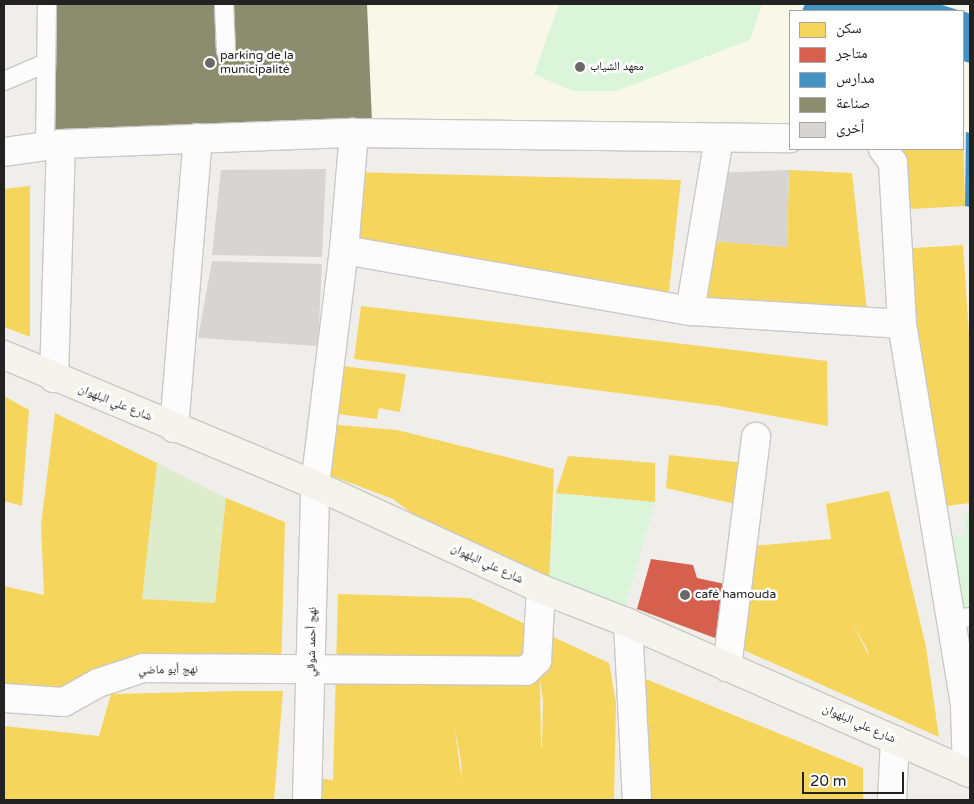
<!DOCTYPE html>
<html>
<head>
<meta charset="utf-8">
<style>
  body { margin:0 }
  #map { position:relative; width:974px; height:804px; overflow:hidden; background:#f0eeeb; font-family:"Varela Round","Noto Naskh Arabic",sans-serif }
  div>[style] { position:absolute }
  .education>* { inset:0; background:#f8f7e8 }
  .grass>* { inset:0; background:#ddeccb }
  .park>* { inset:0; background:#daf5da }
  .homes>* { inset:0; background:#f6d55c }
  .shops>* { inset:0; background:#d6604d }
  .schools>* { inset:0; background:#4393c3 }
  .industry>* { inset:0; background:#8c8c6e }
  .building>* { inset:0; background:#d7d4d2 }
  .roads { filter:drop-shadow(1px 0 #c9c8c7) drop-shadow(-1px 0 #c9c8c7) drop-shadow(0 1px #c9c8c7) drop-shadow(0 -1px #c9c8c7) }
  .lane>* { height:18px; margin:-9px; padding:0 9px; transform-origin:9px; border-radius:9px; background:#fdfcfc }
  .street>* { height:28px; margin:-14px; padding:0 14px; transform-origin:14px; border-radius:14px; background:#fdfcfc }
  .secondary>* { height:28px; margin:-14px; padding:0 14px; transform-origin:14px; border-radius:14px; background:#f4f4ed }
  .dots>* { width:14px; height:14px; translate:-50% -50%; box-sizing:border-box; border:2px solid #fff; border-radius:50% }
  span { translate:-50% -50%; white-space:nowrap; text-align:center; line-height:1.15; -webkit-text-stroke:5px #fff; paint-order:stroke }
  .poi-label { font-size:12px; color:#222 }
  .left { translate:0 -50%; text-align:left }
  .street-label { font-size:12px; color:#222 }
  .frame { position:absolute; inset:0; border:5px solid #222; pointer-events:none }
  .legend { position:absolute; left:789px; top:10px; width:175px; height:140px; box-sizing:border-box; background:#fff; border:1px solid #a7a7a7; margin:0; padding:6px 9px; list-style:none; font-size:15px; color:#222 }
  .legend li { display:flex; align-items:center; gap:10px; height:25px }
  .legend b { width:25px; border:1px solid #a7a7a7 }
  .scale { position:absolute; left:802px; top:772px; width:102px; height:22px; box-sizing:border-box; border:2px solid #222; border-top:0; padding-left:6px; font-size:15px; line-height:18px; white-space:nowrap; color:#222; -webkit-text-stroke:4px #fff; paint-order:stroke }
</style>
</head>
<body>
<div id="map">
  <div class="education">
    <i style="clip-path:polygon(367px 4px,970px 4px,970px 133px,963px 132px,963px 11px,790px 11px,790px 128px,372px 123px)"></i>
  </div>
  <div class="grass">
    <i style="clip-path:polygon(157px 463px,226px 498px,215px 603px,142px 599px)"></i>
  </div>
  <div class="park">
    <i style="clip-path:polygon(559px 4px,762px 4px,750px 40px,616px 91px,573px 91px,534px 74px)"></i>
    <i style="clip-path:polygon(556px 493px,655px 502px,625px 608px,549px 586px)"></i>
    <i style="clip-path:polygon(964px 513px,970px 513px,970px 708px,940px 537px,965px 535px)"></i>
  </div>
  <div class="homes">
    <i style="clip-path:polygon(963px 132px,965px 206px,893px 210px,884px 149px,963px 149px)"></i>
    <i style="clip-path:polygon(789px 170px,852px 173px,868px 319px,696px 301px,701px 240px,787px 247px)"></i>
    <i style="clip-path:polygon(345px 172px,681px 180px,668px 300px,340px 255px)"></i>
    <i style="clip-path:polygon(30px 186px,30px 337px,4px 327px,4px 189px)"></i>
    <i style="clip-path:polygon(963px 245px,970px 349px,970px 503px,928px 508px,896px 249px)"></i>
    <i style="clip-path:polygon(361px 306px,827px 361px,828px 426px,719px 406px,354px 359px)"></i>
    <i style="clip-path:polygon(335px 365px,406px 374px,400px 412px,379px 408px,377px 419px,329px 413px)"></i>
    <i style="clip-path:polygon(4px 396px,29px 410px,22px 506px,4px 501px)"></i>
    <i style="clip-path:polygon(55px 413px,157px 463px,142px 599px,215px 603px,226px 498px,285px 522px,281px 675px,106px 664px,61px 700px,4px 696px,4px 586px,44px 595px,41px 525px)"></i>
    <i style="clip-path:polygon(328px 424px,397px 430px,554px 469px,549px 586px,460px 550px,393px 499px,324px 473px)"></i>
    <i style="clip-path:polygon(669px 455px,745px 463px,739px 505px,666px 488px)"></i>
    <i style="clip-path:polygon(568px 456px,655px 463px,655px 502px,556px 493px)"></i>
    <i style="clip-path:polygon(evenodd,889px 491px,926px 647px,939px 737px,723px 641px,743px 547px,831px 539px,826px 504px,889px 491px,852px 623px,867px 649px,869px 656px,852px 623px)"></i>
    <i style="clip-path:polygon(evenodd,338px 594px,470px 598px,609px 663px,616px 703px,614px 800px,304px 800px,306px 777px,333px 780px,338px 594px,540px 679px,543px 701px,542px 747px,541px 747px,540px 679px,338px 594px,454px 725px,461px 761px,462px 781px,454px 725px)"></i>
    <i style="clip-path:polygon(641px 677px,863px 768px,863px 800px,646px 800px)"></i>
    <i style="clip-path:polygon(239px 691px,283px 691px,274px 800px,4px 800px,4px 726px,99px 736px,111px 694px)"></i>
  </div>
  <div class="shops">
    <i style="clip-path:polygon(651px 559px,693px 565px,697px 578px,725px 584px,723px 641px,637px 609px)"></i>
  </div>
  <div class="schools">
    <i style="clip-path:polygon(805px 4px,939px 4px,961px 11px,802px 11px)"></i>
    <i style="clip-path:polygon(963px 11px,970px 14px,970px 63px,963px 61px)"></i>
    <i style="clip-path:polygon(966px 132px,970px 133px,970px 207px,965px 206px)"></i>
  </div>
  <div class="industry">
    <i style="clip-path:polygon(50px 4px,367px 4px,372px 123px,52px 134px)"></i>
  </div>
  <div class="building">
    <i style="clip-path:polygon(326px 169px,322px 257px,212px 255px,221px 170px)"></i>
    <i style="clip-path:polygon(789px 170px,787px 247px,701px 240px,711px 173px)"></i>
    <i style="clip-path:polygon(212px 261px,322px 264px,318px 346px,198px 338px)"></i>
  </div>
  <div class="roads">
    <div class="lane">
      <i style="left:224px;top:4px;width:47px;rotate:87.6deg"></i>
      <i style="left:4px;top:81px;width:46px;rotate:-23.2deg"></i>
      <i style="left:45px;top:146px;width:142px;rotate:-89.2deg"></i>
      <i style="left:952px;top:619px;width:18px;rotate:-6deg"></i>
    </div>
    <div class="street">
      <i style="left:354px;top:133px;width:117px;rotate:94.9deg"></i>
      <i style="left:344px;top:250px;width:351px;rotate:10deg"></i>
      <i style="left:719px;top:138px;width:175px;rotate:99.5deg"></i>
      <i style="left:690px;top:311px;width:212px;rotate:3.5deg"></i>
      <i style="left:883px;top:149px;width:17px;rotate:54deg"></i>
      <i style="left:893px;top:163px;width:161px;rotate:86.8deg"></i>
      <i style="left:902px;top:324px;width:387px;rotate:80.6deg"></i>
      <i style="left:965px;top:706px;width:66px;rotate:88.3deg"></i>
      <i style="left:4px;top:152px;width:58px;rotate:-8deg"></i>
      <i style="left:54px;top:378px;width:234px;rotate:-88.3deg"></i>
      <i style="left:61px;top:144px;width:293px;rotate:-2.2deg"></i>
      <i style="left:354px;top:133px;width:436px;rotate:0.7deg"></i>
      <i style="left:174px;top:428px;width:291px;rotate:-85.3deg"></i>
      <i style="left:628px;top:623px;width:177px;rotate:87.1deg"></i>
      <i style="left:727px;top:667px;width:232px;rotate:-82.8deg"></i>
      <i style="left:4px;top:698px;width:60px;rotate:3.8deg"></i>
      <i style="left:64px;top:702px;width:39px;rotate:-29deg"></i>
      <i style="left:98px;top:683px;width:47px;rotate:-18.4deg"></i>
      <i style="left:143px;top:668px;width:383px;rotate:0.4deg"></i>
      <i style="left:526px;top:671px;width:16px;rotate:-45deg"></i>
      <i style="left:537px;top:660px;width:71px;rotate:-86.8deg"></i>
      <i style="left:307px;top:800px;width:315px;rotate:-88.5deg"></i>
      <i style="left:315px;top:485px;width:237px;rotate:-83deg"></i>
      <i style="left:892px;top:800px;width:60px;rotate:-87.1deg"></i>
    </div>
    <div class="secondary">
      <i style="left:4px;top:355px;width:337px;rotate:22.7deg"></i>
      <i style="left:315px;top:485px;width:249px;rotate:24.7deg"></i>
      <i style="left:541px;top:589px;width:93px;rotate:21.3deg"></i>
      <i style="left:628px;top:623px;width:373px;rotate:23.7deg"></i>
    </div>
  </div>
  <div class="dots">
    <i style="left:210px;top:63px;background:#6a6968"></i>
    <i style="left:580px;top:67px;background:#6a6968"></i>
    <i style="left:685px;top:595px;background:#6a6968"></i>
  </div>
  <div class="poi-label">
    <span class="left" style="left:220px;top:63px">parking de la<br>municipalité</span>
    <span class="left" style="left:590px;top:67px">معهد الشياب</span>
    <span class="left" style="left:695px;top:595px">café hamouda</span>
  </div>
  <div class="street-label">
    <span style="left:115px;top:403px;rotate:22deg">شارع علي البلهوان</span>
    <span style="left:487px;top:564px;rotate:25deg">شارع علي البلهوان</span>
    <span style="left:312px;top:642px;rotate:-89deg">نهج أحمد شوقي</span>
    <span style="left:168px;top:670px;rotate:-1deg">نهج أبو ماضي</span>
    <span style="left:859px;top:724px;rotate:24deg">شارع علي البلهوان</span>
  </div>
  <div class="frame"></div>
  <ul class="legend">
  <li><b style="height:14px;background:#f6d55c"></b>سكن</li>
  <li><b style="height:14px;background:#d6604d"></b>متاجر</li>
  <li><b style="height:14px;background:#4393c3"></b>مدارس</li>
  <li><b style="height:14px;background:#8c8c6e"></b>صناعة</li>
  <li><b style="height:14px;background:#d7d4d2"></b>أخرى</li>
  </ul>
  <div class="scale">20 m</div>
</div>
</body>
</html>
